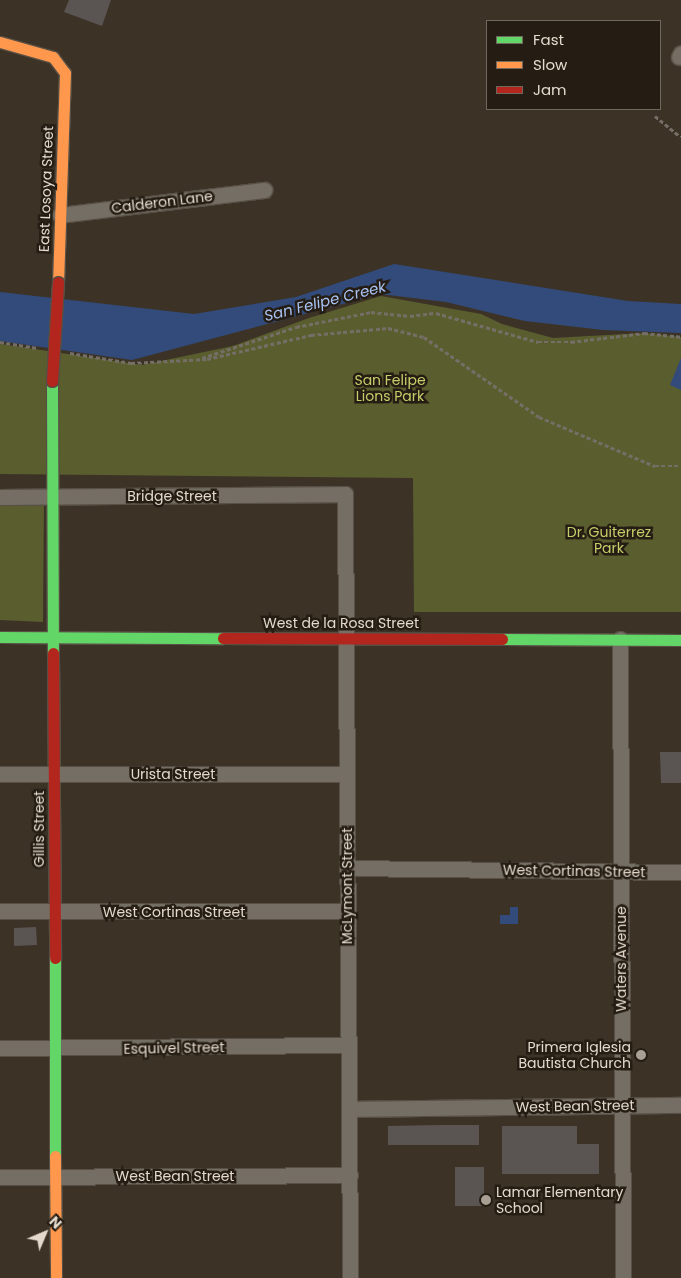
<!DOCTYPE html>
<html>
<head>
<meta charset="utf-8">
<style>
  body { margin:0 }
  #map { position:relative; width:681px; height:1278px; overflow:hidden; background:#3c3326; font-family:Poppins,sans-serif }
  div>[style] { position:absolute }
  .green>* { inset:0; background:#5a5e2f }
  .water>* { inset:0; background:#324b7b }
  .building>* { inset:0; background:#5a5453 }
  .path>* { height:2.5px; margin-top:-1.25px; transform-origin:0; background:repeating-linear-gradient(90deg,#756e66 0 4px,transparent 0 6.5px) }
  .roads { filter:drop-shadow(1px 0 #585045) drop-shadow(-1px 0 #585045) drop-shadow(0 1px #585045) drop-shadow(0 -1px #585045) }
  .street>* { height:15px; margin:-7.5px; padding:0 7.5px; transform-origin:7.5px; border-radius:7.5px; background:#746e64 }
  .fast>* { height:11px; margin:-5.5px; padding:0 5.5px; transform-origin:5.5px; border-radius:5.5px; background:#63d668 }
  .slow>* { height:11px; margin:-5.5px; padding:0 5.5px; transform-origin:5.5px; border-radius:5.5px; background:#ff974d }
  .jam>* { height:11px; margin:-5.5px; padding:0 5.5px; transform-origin:5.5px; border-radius:5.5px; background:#b3261e }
  .bridges { filter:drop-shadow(1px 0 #585045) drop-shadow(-1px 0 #585045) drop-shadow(0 1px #585045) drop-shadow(0 -1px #585045) }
  .jam-bridge>* { height:11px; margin:-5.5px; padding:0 5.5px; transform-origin:5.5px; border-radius:5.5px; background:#b3261e }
  .dots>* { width:14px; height:14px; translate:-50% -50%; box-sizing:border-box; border:2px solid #251d13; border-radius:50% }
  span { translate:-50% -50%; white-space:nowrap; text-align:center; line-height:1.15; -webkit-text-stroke:5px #251d13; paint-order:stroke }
  .street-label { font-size:14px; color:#e4d9cc }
  .park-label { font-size:14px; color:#c4ce6a }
  .poi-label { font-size:14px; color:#e4d9cc }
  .right { translate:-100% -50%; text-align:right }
  .left { translate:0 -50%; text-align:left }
  .water-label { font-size:15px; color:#a7c2f3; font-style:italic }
  .legend { position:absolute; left:486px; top:20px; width:175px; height:90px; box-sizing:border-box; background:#251d13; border:1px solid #71685d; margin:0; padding:6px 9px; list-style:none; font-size:15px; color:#e4d9cc }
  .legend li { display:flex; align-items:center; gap:10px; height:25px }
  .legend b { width:25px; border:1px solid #71685d }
  .north { position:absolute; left:20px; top:1208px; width:50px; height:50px; -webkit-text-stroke:4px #251d13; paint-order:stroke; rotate:45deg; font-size:14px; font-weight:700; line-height:20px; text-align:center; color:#e4d9cc }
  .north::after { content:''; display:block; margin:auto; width:18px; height:22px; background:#e4d9cc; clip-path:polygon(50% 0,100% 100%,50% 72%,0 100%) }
</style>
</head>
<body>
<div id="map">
  <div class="green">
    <i style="clip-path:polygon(381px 296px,481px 314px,502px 324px,553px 338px,644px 333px,681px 337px,681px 612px,414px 612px,413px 478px,0 474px,0 344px,142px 365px,233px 346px,309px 318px)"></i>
    <i style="clip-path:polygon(44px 496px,43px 622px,0 620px,0 498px)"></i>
  </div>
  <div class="water">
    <i style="clip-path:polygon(394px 264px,628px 301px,681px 304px,681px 333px,603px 330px,525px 321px,446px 302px,380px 294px,132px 360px,0 341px,0 292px,194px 314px,296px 297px)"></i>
    <i style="clip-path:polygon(681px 358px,681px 390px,670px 385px)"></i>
    <i style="clip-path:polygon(510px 907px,518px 907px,518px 924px,500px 924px,500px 915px,510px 915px)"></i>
  </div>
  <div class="building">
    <i style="clip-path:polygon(69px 0,111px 0,102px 26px,64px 12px)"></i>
    <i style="clip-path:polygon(660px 752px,681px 752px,681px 783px,661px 783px)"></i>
    <i style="clip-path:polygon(36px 927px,37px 945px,14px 946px,14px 928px)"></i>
    <i style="clip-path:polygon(440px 1125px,479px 1125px,479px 1145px,388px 1145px,388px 1126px)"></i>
    <i style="clip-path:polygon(502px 1126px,577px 1126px,577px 1144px,599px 1144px,599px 1174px,502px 1174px)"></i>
    <i style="clip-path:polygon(455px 1167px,484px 1167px,484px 1206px,455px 1206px)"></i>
  </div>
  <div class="path">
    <i style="left:655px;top:116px;width:33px;rotate:39deg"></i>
    <i style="left:0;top:342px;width:38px;rotate:9deg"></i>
    <i style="left:70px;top:353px;width:62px;rotate:9.3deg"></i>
    <i style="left:131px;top:363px;width:76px;rotate:-3deg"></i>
    <i style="left:207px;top:359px;width:107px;rotate:-13deg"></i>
    <i style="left:311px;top:335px;width:77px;rotate:-5.2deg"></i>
    <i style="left:388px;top:328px;width:37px;rotate:14deg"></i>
    <i style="left:424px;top:337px;width:140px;rotate:34.8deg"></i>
    <i style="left:539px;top:417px;width:126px;rotate:22.9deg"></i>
    <i style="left:655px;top:466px;width:26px"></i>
    <i style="left:202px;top:358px;width:99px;rotate:-18.3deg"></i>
    <i style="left:296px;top:327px;width:76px;rotate:-11.3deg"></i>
    <i style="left:371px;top:312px;width:39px;rotate:6deg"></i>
    <i style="left:410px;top:316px;width:26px;rotate:-7deg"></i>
    <i style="left:436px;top:313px;width:106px;rotate:15.9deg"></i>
    <i style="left:538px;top:342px;width:33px"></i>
    <i style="left:571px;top:342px;width:74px;rotate:-7deg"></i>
    <i style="left:644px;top:333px;width:37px;rotate:6deg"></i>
  </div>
  <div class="roads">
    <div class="street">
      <i style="left:679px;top:57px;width:4px;rotate:-63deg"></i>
      <i style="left:60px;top:215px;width:206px;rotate:-7deg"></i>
      <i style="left:0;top:497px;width:345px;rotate:-0.5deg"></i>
      <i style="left:345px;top:494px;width:784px;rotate:89.63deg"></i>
      <i style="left:620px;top:639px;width:639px;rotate:89.73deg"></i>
      <i style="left:0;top:774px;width:347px"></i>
      <i style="left:347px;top:868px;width:334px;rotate:0.7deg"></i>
      <i style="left:0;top:911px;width:348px"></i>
      <i style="left:0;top:1048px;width:349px;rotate:-0.5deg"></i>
      <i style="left:349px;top:1109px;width:332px;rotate:-0.7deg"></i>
      <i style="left:0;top:1177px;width:350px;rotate:-0.3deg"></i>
    </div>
    <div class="fast">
      <i style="left:52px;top:381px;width:272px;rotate:89.8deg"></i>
      <i style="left:0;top:637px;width:223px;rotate:0.3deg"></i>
      <i style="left:502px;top:639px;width:179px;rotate:0.3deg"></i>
      <i style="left:55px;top:958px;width:198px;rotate:90deg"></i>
    </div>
    <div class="slow">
      <i style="left:0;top:42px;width:55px;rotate:15.8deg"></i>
      <i style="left:53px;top:57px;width:20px;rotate:53deg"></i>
      <i style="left:65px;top:73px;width:209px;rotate:91.9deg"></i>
      <i style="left:55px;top:1156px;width:122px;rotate:89.5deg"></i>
    </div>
    <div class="jam">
      <i style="left:223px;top:638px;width:279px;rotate:0.2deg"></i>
      <i style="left:53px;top:653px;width:305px;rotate:89.6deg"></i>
    </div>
  </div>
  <div class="bridges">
    <div class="jam-bridge">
      <i style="left:52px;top:381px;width:99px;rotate:-86.5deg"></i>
    </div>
  </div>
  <div class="dots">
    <i style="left:641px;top:1055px;background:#a99f92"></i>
    <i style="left:486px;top:1200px;background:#a99f92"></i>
  </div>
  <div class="street-label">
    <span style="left:46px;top:189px;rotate:-88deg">East Losoya Street</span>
    <span style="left:162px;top:202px;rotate:-7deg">Calderon Lane</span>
    <span style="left:172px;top:496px">Bridge Street</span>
    <span style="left:341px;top:623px">West de la Rosa Street</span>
    <span style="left:173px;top:774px">Urista Street</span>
    <span style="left:39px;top:829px;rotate:-90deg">Gillis Street</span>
    <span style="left:574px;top:871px;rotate:1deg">West Cortinas Street</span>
    <span style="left:347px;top:886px;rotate:-90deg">McLymont Street</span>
    <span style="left:174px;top:912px">West Cortinas Street</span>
    <span style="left:621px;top:959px;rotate:-90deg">Waters Avenue</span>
    <span style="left:174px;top:1048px;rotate:-1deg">Esquivel Street</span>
    <span style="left:575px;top:1106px;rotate:-1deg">West Bean Street</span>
    <span style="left:175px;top:1176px">West Bean Street</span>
  </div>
  <div class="park-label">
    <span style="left:390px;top:388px">San Felipe<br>Lions Park</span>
    <span style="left:609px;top:540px">Dr. Guiterrez<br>Park</span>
  </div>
  <div class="poi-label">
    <span class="right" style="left:631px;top:1055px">Primera Iglesia<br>Bautista Church</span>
    <span class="left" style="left:496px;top:1200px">Lamar Elementary<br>School</span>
  </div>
  <div class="water-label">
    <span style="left:325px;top:301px;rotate:-14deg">San Felipe Creek</span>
  </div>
  <ul class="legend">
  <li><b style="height:6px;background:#63d668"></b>Fast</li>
  <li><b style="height:6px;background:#ff974d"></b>Slow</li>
  <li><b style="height:6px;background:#b3261e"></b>Jam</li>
  </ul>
  <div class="north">N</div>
</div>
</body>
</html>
